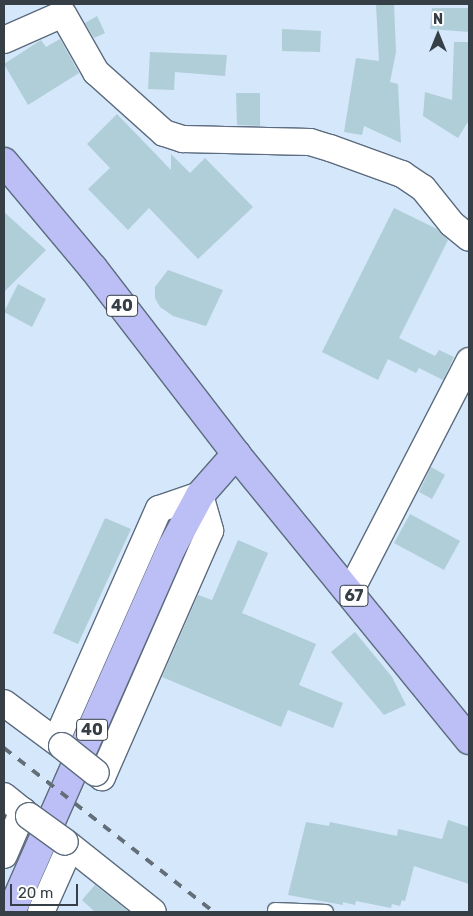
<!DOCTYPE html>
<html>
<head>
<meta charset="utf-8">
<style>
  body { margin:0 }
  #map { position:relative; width:473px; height:916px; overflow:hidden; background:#d4e7fb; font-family:Rubik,sans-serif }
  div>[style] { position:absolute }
  .building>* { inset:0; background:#b0ced8 }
  .roads { filter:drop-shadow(1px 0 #5c6c7e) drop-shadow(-1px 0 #5c6c7e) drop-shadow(0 1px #5c6c7e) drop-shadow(0 -1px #5c6c7e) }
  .service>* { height:14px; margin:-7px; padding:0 7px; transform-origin:7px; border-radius:7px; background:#fff }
  .minor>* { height:26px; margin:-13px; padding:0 13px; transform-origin:13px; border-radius:13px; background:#fff }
  .primary>* { height:28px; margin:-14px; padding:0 14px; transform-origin:14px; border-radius:14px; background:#bcbff6 }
  .rail>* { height:4px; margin-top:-2px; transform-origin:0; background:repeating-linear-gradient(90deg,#636e79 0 9px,transparent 0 18px) }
  .bridges { filter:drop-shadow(1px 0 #5c6c7e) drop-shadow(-1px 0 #5c6c7e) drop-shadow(0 1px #5c6c7e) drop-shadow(0 -1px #5c6c7e) }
  .minor-bridge>* { height:26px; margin:-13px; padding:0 13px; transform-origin:13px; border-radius:13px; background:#fff }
  span { translate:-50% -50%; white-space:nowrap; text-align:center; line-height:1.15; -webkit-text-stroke:4.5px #fff; paint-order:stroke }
  .shield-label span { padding:1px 4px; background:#fff; border:1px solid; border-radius:4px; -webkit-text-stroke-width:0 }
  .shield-label { font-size:16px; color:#363e46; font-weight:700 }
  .frame { position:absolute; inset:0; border:5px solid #363e46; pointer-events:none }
  .north { position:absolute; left:413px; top:10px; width:50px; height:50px; -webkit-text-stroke:4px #fff; paint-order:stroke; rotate:0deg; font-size:14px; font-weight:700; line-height:20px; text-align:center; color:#363e46 }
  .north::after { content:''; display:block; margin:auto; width:18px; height:22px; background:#363e46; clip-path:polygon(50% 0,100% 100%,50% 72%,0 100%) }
  .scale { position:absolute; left:10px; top:884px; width:68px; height:22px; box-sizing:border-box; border:2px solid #363e46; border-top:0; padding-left:6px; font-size:15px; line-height:18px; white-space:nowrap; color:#363e46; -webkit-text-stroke:4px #fff; paint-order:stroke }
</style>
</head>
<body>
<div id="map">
  <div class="building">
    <i style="clip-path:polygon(376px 4px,394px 4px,396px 52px,390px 82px,398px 84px,401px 143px,364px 126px,362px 135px,344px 132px,356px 58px,379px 61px)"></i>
    <i style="clip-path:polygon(432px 8px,469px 8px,469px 32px,430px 29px)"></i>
    <i style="clip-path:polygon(97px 16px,105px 33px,94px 38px,85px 23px)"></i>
    <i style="clip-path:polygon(282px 29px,321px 31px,320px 52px,282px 51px)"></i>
    <i style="clip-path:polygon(60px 39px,79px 73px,28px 105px,4px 64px,41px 40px,46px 47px)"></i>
    <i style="clip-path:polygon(454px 42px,469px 42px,469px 120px,458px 138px,423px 116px,425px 92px,452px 100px)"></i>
    <i style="clip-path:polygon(150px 52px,227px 55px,225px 76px,175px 72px,174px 90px,148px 89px)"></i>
    <i style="clip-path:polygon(236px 93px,260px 93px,260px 126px,237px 125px)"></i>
    <i style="clip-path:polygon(117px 114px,171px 170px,171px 154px,190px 173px,205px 158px,253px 207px,198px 259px,149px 208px,128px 230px,88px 189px,110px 168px,87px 144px)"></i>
    <i style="clip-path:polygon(394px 208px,437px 229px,448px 240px,399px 338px,435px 356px,439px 350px,454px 357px,443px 380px,419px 368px,416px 373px,388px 359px,378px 380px,322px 352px)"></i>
    <i style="clip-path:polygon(4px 212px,46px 250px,4px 292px)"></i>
    <i style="clip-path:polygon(168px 270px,223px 290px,206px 326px,173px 316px,160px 307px,155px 298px,155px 287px)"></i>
    <i style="clip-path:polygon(18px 284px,46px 299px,32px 327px,4px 312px)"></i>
    <i style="clip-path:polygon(431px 467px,445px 475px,432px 499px,419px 492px)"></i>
    <i style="clip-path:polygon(410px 514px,460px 541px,444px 570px,394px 543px)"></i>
    <i style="clip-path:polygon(105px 518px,131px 529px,78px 644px,53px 633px)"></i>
    <i style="clip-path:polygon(238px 540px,268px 553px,242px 613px,316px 644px,299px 685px,343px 703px,333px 728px,288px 710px,281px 727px,162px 677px,198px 595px,212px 600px)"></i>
    <i style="clip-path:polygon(355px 632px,392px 677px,406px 705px,384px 715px,331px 652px)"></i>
    <i style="clip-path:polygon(448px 820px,469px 827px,469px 884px,414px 866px,405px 901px,402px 900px,400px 906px,392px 904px,391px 908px,356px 901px,355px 905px,343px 902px,343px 905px,288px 895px,306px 822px,329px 826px,330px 822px,397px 836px,398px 829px,442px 839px)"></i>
    <i style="clip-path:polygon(95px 885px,129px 912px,95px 912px,82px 900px)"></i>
  </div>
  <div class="roads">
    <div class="service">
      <i style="left:275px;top:910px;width:51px;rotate:2.2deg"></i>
    </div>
    <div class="minor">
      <i style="left:4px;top:40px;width:64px;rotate:-23.8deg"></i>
      <i style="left:63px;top:14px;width:67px;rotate:60.4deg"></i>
      <i style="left:96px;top:72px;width:91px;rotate:41.9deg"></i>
      <i style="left:164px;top:133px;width:20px;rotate:18deg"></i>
      <i style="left:183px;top:139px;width:127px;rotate:1.4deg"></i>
      <i style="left:310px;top:142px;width:21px;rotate:17deg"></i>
      <i style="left:330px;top:148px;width:77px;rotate:19.9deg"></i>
      <i style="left:402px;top:174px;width:25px;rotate:34deg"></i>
      <i style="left:423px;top:188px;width:46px;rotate:51.1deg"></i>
      <i style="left:452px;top:224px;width:22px;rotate:39deg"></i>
      <i style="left:350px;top:592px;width:260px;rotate:-62.7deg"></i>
      <i style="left:4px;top:703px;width:72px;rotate:36.6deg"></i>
      <i style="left:56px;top:741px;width:254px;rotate:-66.1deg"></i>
      <i style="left:159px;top:509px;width:43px;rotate:-18.9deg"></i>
      <i style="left:200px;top:495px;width:37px;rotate:74deg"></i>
      <i style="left:210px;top:531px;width:269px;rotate:113.7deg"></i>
      <i style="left:102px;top:777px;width:7px;rotate:-146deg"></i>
      <i style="left:4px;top:796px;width:32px;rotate:39deg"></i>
      <i style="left:65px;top:842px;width:112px;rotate:38.5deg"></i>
      <i style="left:4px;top:855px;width:48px;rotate:-66.6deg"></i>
      <i style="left:41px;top:912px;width:71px;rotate:-66deg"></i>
    </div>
    <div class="primary">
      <i style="left:4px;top:162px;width:138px;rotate:50deg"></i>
      <i style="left:93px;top:268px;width:235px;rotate:52.4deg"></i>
      <i style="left:236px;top:454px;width:369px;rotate:50.8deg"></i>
      <i style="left:11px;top:912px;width:399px;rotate:-66.2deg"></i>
      <i style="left:172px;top:547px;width:59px;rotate:-61.7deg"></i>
      <i style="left:200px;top:495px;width:55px;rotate:-48.7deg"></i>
    </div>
  </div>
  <div class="rail">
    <i style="left:4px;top:748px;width:266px;rotate:38deg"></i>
  </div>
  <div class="bridges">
    <div class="minor-bridge">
      <i style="left:62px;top:746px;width:43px;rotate:38.5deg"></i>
      <i style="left:29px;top:816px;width:44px;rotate:35.8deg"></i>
    </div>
  </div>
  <div class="shield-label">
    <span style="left:122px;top:306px">40</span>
    <span style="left:354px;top:596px">67</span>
    <span style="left:92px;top:730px">40</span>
  </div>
  <div class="frame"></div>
  <div class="north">N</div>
  <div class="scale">20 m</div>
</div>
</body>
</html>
